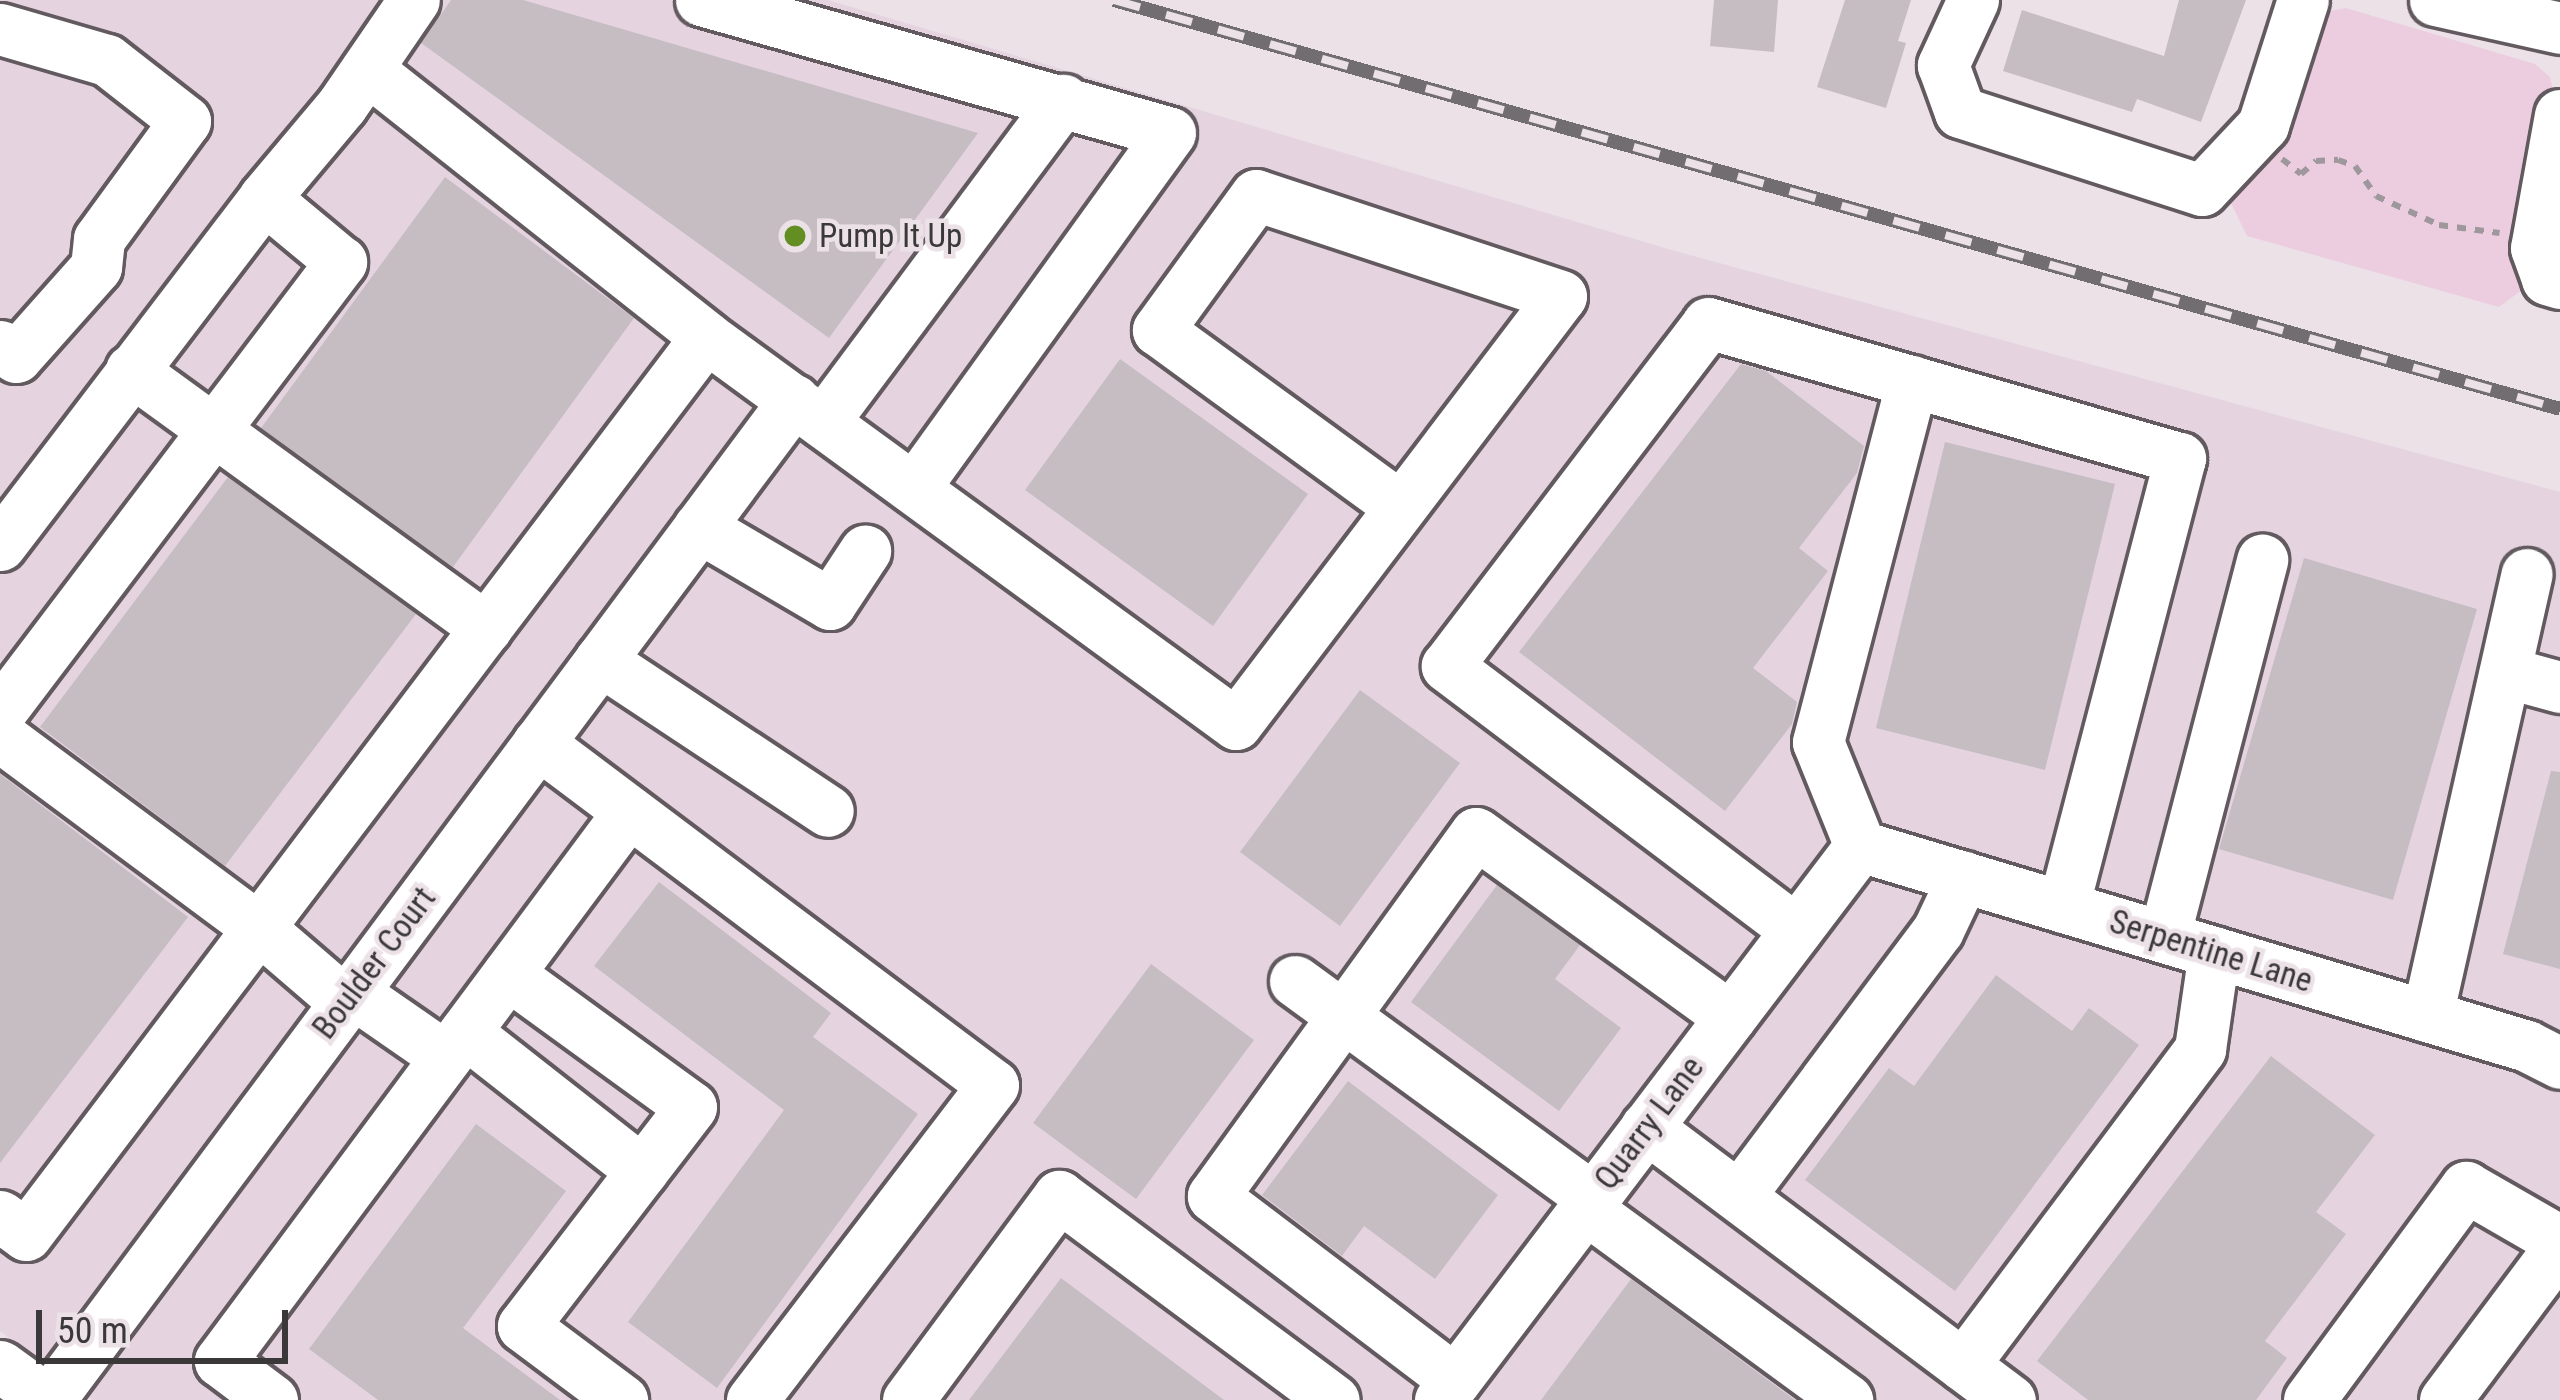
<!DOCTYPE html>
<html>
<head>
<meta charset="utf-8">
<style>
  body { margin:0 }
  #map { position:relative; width:2560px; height:1400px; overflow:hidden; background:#ebe1e7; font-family:"Roboto Condensed",sans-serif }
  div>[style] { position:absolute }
  .built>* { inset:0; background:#e5d4df }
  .green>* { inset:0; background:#eccde0 }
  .building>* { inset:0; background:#c6bdc3 }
  .path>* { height:6px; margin-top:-3px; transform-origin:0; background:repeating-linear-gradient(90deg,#9e979c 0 9px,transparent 0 18px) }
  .roads { filter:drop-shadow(3px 0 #625a5f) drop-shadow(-3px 0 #625a5f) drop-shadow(0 3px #625a5f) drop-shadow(0 -3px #625a5f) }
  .minor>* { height:51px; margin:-25.5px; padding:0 25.5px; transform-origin:25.5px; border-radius:25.5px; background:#fff }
  .rail>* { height:14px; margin-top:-7px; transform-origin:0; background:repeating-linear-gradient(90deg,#ebe1e7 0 27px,#726d70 0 54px); box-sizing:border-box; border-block:3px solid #726d70 }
  .dots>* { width:33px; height:33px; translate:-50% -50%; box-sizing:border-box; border:6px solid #ebe1e7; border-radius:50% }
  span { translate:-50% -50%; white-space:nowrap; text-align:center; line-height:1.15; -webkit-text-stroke:9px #ebe1e7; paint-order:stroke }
  .poi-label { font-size:33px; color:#3b383a }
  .left { translate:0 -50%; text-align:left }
  .street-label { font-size:33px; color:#3b383a }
  .scale { position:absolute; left:36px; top:1310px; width:252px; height:54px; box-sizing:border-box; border:6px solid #3b383a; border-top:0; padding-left:15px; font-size:36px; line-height:42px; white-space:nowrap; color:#3b383a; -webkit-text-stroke:9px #ebe1e7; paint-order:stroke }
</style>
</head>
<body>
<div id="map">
  <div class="built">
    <i style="clip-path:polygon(0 0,828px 0,1675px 251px,2560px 492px,2560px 1400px,92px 1400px,0 1331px)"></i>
  </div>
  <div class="green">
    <i style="clip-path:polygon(2346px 8px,2535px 64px,2550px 77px,2554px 96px,2527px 286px,2499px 307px,2247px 236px,2229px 199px,2258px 175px,2269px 156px,2305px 35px,2325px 12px)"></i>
  </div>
  <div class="building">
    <i style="clip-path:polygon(451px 0,523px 0,978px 133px,829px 338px,421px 43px)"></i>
    <i style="clip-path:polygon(1714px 0,1778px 0,1774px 52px,1710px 46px)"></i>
    <i style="clip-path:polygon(1845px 0,1911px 0,1898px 41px,1906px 43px,1886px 108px,1817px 87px)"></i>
    <i style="clip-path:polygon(2179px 0,2246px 0,2201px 122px,2137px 99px,2132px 112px,2003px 71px,2022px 10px,2164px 56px)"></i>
    <i style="clip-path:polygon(445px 177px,634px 318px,453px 567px,261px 428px)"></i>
    <i style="clip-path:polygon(1120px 359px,1308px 494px,1213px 626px,1025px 490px)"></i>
    <i style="clip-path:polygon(1741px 364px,1766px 371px,1864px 446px,1857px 473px,1799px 548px,1828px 571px,1753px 668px,1797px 702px,1792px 724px,1725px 811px,1519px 652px)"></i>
    <i style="clip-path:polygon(1945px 442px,2115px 484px,2045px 770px,1876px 728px)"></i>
    <i style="clip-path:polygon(228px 477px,416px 614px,225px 866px,40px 727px)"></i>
    <i style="clip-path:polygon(2304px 558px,2477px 609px,2393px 900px,2219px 849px)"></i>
    <i style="clip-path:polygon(1360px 690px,1460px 763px,1340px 926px,1240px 852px)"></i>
    <i style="clip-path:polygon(2551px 771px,2560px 772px,2560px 969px,2503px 954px)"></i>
    <i style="clip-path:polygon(0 774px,188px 917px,0 1163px)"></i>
    <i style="clip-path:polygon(659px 882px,831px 1013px,813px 1037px,918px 1114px,717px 1388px,628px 1322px,784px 1110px,594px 966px)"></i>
    <i style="clip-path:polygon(1497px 885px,1580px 945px,1555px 979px,1621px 1028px,1559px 1111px,1411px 1002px)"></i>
    <i style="clip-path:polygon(1151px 964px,1254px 1040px,1136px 1199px,1033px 1123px)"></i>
    <i style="clip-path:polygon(1996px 975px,2072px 1031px,2089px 1008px,2139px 1045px,1955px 1291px,1805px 1180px,1889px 1068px,1914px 1086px)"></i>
    <i style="clip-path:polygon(2271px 1056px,2375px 1135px,2316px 1212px,2346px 1234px,2265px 1341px,2287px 1358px,2256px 1400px,2088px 1400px,2037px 1361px)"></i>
    <i style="clip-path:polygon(1348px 1081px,1498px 1195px,1435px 1279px,1364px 1226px,1342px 1256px,1262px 1195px)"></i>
    <i style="clip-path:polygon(476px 1124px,566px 1191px,463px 1328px,560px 1400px,378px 1400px,309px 1349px)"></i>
    <i style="clip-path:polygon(1061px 1278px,1224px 1400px,969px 1400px)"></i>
    <i style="clip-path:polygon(1631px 1279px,1680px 1315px,1795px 1400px,1541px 1400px)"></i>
  </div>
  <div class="path">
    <i style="left:2282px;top:159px;width:24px;rotate:38deg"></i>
    <i style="left:2301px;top:174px;width:20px;rotate:-41deg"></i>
    <i style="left:2316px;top:161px;width:22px;rotate:-3deg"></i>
    <i style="left:2338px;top:160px;width:18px;rotate:19deg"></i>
    <i style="left:2355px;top:166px;width:37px;rotate:55deg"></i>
    <i style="left:2376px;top:196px;width:69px;rotate:24.7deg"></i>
    <i style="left:2439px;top:225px;width:61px;rotate:7.6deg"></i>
  </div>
  <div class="roads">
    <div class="minor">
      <i style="left:701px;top:0;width:487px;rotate:15.8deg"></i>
      <i style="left:1170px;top:133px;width:438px;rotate:125.8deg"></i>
      <i style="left:1973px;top:0;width:72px;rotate:114.8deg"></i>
      <i style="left:1943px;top:65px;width:50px;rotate:70.1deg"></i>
      <i style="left:1960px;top:112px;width:254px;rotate:17.9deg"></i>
      <i style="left:2202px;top:190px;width:89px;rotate:-46.8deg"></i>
      <i style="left:2263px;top:125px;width:131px;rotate:-72.3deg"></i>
      <i style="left:2435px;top:0;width:128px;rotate:12.6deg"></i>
      <i style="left:0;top:29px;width:111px;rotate:16.2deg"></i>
      <i style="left:107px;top:60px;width:99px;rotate:38deg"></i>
      <i style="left:185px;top:121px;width:146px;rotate:126.1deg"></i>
      <i style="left:99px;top:239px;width:28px;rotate:96deg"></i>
      <i style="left:96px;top:267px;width:120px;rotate:131.6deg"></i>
      <i style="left:16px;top:357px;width:19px;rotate:-145deg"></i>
      <i style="left:367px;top:69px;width:432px;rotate:38.3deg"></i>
      <i style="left:706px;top:337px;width:656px;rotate:36.14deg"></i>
      <i style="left:1236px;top:724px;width:537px;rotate:-52.79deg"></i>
      <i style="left:1561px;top:296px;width:321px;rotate:-161.7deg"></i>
      <i style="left:1256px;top:195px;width:167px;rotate:126deg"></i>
      <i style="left:1158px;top:330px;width:298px;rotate:36.1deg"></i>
      <i style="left:2560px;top:115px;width:135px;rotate:100.2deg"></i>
      <i style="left:2536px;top:248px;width:33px;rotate:70deg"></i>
      <i style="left:2547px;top:279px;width:14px;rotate:17deg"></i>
      <i style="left:131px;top:370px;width:439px;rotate:36deg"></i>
      <i style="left:823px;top:422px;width:402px;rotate:-53.3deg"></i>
      <i style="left:699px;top:527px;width:152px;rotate:30.4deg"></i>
      <i style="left:830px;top:604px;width:64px;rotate:-56.6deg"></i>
      <i style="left:0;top:545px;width:436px;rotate:-52.7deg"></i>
      <i style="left:264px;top:198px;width:121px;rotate:-50deg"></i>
      <i style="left:342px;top:105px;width:127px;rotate:-55.6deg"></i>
      <i style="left:600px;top:660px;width:273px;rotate:33.5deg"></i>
      <i style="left:2505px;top:672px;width:57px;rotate:15.3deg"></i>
      <i style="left:0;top:712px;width:565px;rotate:-52.85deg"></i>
      <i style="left:341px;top:262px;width:100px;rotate:-140.3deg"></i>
      <i style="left:0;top:736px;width:322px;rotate:36.6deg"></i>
      <i style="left:259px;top:928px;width:113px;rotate:40.7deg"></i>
      <i style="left:538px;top:743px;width:569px;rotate:36.93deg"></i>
      <i style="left:993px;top:1085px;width:397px;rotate:127.4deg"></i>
      <i style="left:1860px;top:846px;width:696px;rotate:16.69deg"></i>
      <i style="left:2527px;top:1046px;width:37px;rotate:27deg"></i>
      <i style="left:1860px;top:846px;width:112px;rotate:-112deg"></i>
      <i style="left:1818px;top:742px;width:373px;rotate:-75.4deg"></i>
      <i style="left:1796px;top:930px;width:438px;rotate:-142.9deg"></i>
      <i style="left:1447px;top:666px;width:431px;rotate:-52.7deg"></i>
      <i style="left:1708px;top:323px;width:491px;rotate:16deg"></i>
      <i style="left:2180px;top:458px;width:464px;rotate:104.6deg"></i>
      <i style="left:2164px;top:937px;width:390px;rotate:-75.4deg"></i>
      <i style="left:508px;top:974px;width:226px;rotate:36deg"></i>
      <i style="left:691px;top:1107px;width:276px;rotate:127.5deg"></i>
      <i style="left:523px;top:1326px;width:124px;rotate:36.8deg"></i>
      <i style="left:1295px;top:981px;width:369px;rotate:36.1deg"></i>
      <i style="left:352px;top:992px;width:114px;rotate:34.7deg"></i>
      <i style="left:2427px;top:1016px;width:453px;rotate:-77.3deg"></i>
      <i style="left:465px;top:1032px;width:225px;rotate:38.1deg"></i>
      <i style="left:1646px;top:1127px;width:455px;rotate:36.9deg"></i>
      <i style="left:1739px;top:1196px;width:332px;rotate:-53.2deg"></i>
      <i style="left:1938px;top:930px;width:59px;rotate:-64.7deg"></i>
      <i style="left:1585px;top:1208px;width:325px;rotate:36.2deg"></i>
      <i style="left:0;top:1216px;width:32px;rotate:36deg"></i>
      <i style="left:26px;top:1235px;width:1126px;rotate:-52.87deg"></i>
      <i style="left:1963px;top:1365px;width:395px;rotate:-53.1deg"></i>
      <i style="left:2200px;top:1049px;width:98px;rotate:-81.8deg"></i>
      <i style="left:0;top:1366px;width:58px;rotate:35.9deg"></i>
      <i style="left:1455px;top:1380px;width:304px;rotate:-142.8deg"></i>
      <i style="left:1213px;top:1196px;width:448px;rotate:-54.1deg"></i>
      <i style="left:1476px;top:833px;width:314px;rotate:35.9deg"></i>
      <i style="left:49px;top:1400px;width:1247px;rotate:-53.31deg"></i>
      <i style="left:272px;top:1400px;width:65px;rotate:-143.1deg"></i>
      <i style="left:220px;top:1361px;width:685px;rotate:-53.36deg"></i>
      <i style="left:908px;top:1400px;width:254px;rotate:-53.5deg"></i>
      <i style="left:1059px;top:1196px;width:342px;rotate:36.6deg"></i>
      <i style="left:1440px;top:1400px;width:695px;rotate:-52.83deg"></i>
      <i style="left:2309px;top:1400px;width:265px;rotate:-53.6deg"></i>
      <i style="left:2466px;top:1187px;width:108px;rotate:29.9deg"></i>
      <i style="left:2445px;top:1400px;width:192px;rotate:-53.2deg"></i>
    </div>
  </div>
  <div class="rail">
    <i style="left:1114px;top:0;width:1503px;rotate:15.79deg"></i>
  </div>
  <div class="dots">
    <i style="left:795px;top:236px;background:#638f22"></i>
  </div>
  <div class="poi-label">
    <span class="left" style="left:819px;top:236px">Pump It Up</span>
  </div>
  <div class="street-label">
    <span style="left:2211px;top:951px;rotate:17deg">Serpentine Lane</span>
    <span style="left:374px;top:963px;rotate:-53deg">Boulder Court</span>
    <span style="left:1649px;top:1123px;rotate:-53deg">Quarry Lane</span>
  </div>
  <div class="scale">50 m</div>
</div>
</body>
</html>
